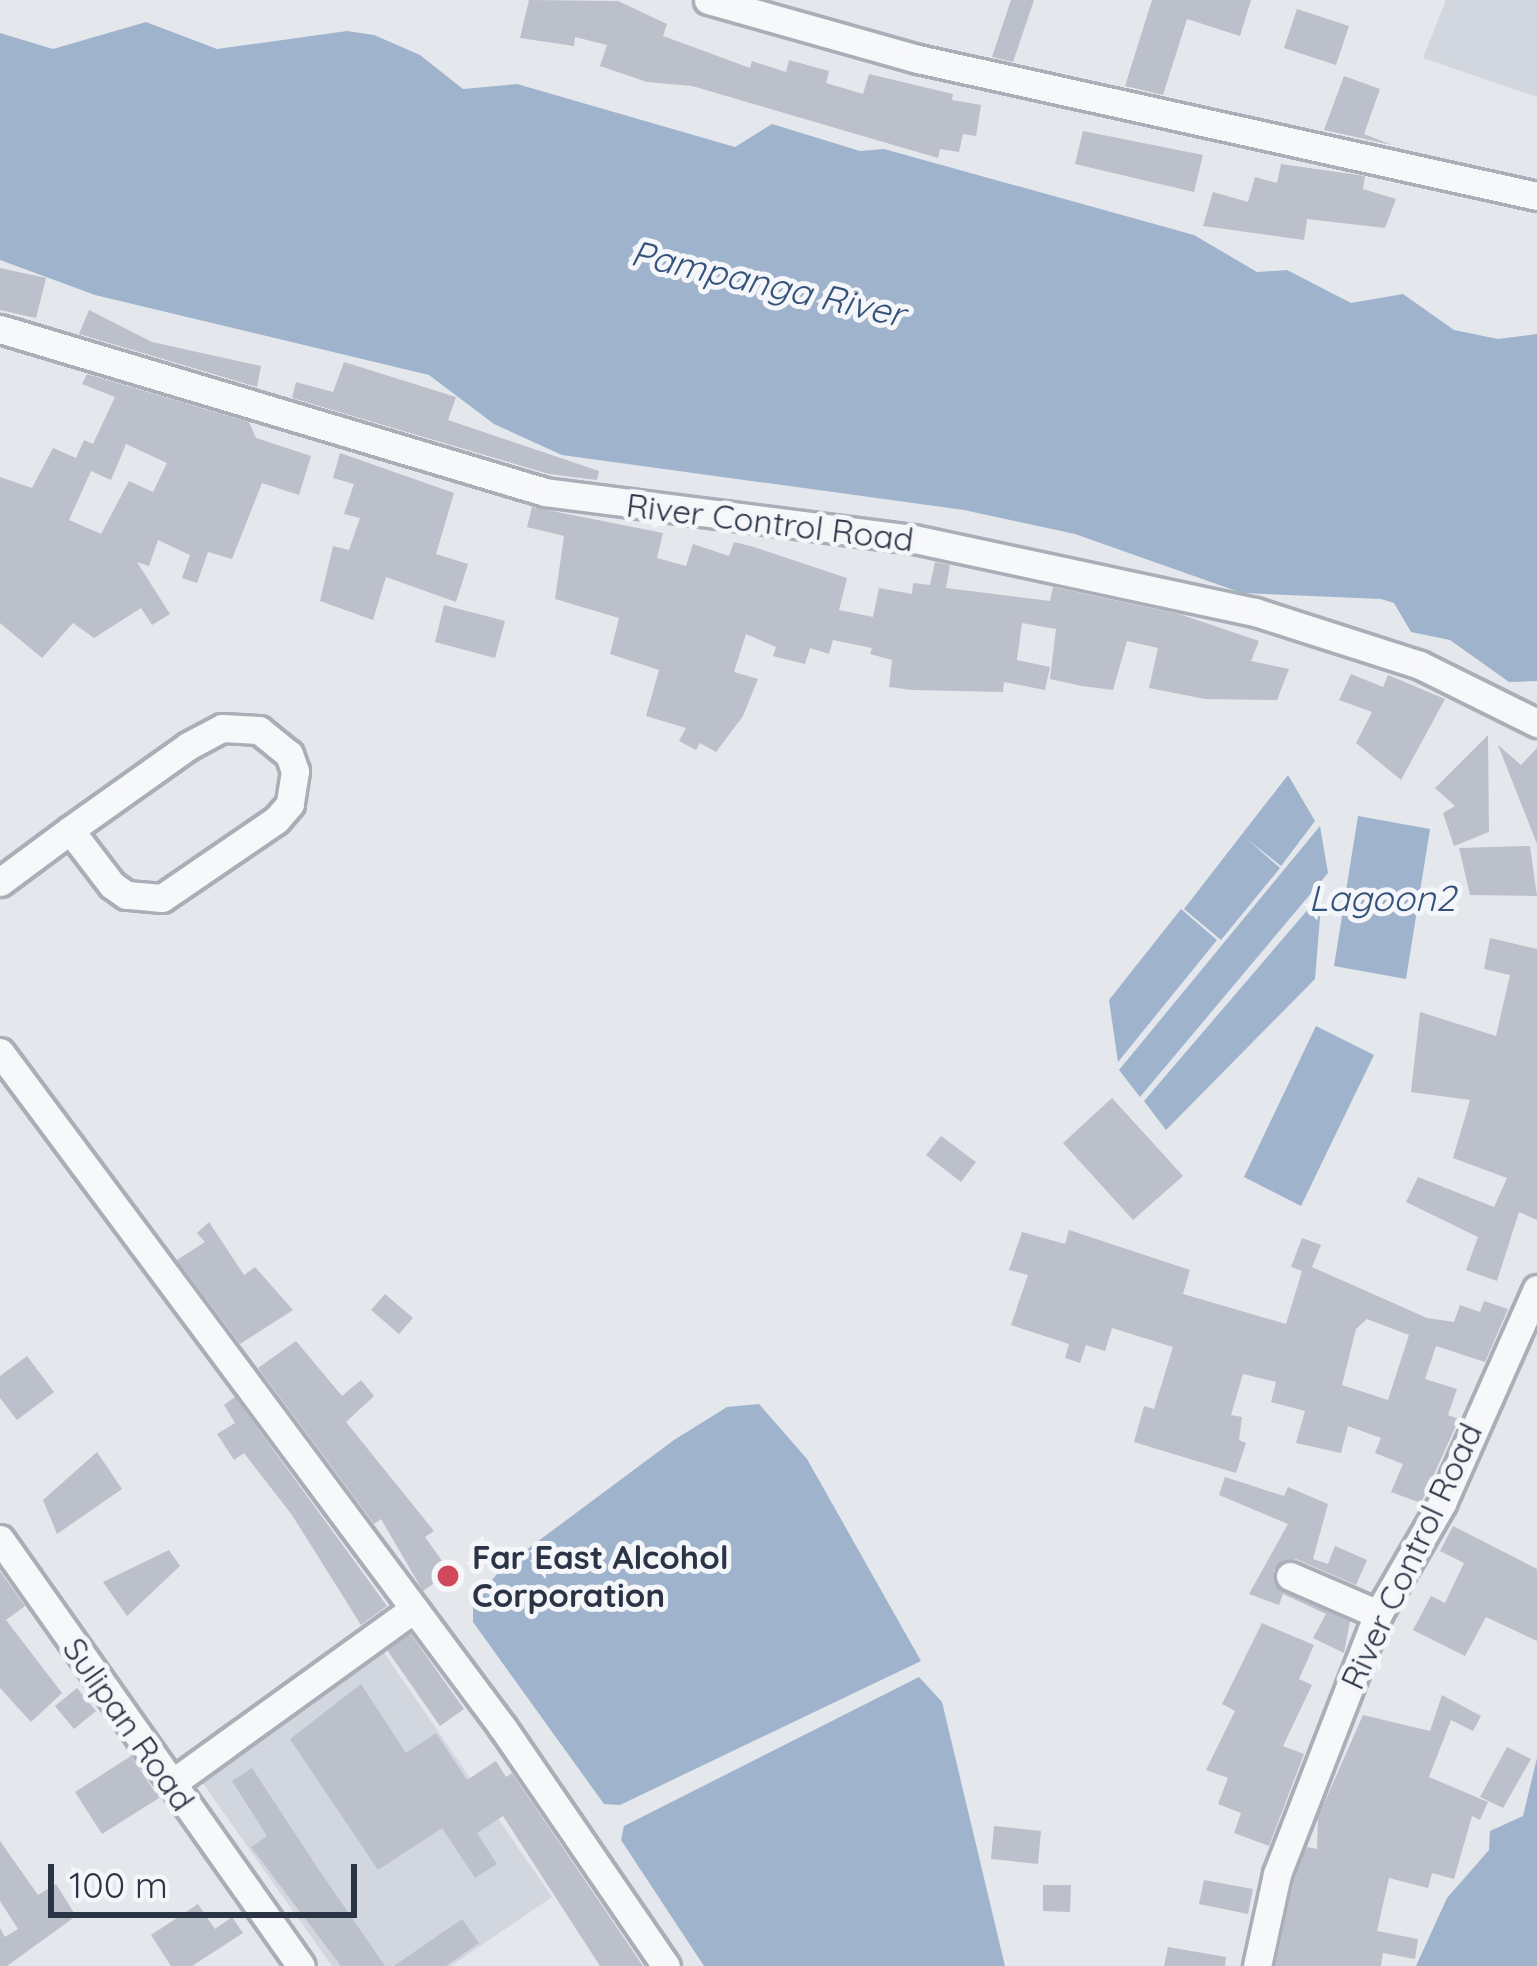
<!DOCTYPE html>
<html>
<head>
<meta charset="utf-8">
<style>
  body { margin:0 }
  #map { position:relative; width:1537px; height:1966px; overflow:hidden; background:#e4e7ec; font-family:Quicksand,sans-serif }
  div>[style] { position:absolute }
  .built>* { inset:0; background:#d2d6de }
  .water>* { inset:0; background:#9fb4cc }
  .building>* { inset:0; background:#bbc0ca }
  .roads { filter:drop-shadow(3px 0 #a9aeb7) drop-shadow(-3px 0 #a9aeb7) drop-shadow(0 3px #a9aeb7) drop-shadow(0 -3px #a9aeb7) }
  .minor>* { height:27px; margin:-13.5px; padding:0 13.5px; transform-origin:13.5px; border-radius:13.5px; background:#f7f8fa }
  .dots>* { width:33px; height:33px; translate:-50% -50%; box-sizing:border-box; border:6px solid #f4f6f9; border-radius:50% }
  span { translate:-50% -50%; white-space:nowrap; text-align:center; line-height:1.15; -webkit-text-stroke:10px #f4f6f9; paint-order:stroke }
  .street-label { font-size:33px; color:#2b3445 }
  .poi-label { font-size:33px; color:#2b3445; font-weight:700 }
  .left { translate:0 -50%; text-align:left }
  .water-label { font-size:36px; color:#34527a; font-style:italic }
  .scale { position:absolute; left:48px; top:1864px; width:309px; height:54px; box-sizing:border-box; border:6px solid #2b3445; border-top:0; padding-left:15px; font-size:36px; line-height:42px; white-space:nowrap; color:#2b3445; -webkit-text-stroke:9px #f4f6f9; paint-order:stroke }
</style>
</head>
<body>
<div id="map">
  <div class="built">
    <i style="clip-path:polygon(1446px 0,1537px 0,1537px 97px,1423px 58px)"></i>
    <i style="clip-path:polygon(380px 1647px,552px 1897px,451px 1966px,332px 1966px,197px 1775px)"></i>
  </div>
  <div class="water">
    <i style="clip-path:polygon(146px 22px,217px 49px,347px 31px,374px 35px,420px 55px,463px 89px,517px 84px,735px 147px,772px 124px,860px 151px,884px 149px,1194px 235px,1257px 272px,1287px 270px,1351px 303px,1403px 294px,1454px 330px,1498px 339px,1537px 334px,1537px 681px,1509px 682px,1450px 640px,1411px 632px,1394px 603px,1381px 599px,1242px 593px,1075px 534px,964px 510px,562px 455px,494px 424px,429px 375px,95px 295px,0 260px,0 33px,53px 49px)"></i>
    <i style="clip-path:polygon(1288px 775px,1315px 821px,1281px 866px,1247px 839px,1280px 868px,1221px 940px,1184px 909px)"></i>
    <i style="clip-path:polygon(1358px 816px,1430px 829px,1406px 979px,1334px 966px)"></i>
    <i style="clip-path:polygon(1320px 826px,1328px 873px,1140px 1097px,1119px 1070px)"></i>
    <i style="clip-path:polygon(1322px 893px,1315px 979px,1166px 1130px,1144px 1101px)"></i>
    <i style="clip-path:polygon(1181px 909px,1217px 940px,1118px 1062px,1109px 1000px)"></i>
    <i style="clip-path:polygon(1316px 1026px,1374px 1055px,1301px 1206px,1244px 1177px)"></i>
    <i style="clip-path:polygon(759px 1404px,807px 1459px,921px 1661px,620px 1805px,604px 1804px,473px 1622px,473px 1603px,502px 1568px,674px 1440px,727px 1407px)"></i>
    <i style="clip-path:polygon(919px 1677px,942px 1702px,1005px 1966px,704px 1966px,621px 1840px,624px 1826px)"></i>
    <i style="clip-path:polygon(1537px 1758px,1537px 1966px,1416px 1966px,1447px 1898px,1489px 1850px,1490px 1831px,1523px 1816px)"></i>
  </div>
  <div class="building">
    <i style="clip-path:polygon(529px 0,618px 1px,667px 24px,663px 36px,704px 51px,750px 68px,752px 61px,786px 72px,789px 60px,829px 71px,826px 83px,863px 94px,869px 74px,953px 94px,952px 100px,981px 105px,976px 136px,963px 134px,959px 152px,940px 149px,938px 158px,692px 86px,647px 82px,600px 66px,607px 45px,575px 37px,574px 46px,520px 38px)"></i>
    <i style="clip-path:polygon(1011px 0,1034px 0,1013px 62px,992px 57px)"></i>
    <i style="clip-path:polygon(1152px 0,1251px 0,1240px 36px,1187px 19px,1163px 95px,1125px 86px)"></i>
    <i style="clip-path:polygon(1297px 9px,1349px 26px,1336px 65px,1284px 48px)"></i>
    <i style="clip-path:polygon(1344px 76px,1380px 89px,1364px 134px,1392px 145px,1324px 130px)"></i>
    <i style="clip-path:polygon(1083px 131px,1203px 155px,1194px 192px,1075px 164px)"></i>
    <i style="clip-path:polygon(1281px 164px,1365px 176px,1363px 189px,1396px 199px,1385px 228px,1307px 219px,1304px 240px,1203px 226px,1213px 192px,1248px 202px,1255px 177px,1277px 183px)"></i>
    <i style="clip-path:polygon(0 268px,46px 278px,36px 318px,0 310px)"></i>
    <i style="clip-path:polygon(89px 310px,152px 342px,261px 366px,257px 387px,79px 334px)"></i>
    <i style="clip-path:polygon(344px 362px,456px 397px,448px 420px,599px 471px,597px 480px,549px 474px,292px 398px,296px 382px,333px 392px)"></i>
    <i style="clip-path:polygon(evenodd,87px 374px,249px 422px,256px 438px,311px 456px,299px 495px,262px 483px,232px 559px,208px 552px,197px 583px,182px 578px,190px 555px,158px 540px,149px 566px,137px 562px,170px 614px,152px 625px,141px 608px,94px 638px,73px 623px,42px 658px,0 623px,0 477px,32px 488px,53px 448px,76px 458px,84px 440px,93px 444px,115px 397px,82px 384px,87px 374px,126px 444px,167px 463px,153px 492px,129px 481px,101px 534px,69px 520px,91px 471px,111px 480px,126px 444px)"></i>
    <i style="clip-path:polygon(340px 453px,454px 493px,436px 554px,468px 564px,456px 602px,386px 577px,373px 620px,320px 601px,333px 546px,349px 550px,360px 518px,344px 514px,354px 484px,333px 478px)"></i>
    <i style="clip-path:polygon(532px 507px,663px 533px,657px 558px,686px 566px,693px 544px,729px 556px,734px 542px,754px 547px,847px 578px,839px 610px,873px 617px,879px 588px,912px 594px,913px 583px,930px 585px,935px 562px,950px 565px,946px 588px,1050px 601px,1053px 587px,1179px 614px,1259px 641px,1251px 661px,1289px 669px,1277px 700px,1205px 699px,1149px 688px,1158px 648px,1127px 641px,1113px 690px,1082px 686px,1050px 679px,1056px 629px,1022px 623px,1017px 660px,1050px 667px,1045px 690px,1004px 682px,1003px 692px,913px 690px,889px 687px,892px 660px,870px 654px,872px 648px,833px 640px,829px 654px,810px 648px,805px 664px,773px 656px,776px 647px,746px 634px,734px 672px,758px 679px,743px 716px,716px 752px,700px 743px,696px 750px,679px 741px,686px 728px,646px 716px,659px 670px,610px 654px,619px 618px,555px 599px,564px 536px,527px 527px)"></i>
    <i style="clip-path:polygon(444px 605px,505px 621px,495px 658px,435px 642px)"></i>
    <i style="clip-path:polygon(1351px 674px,1383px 687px,1388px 675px,1445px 699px,1401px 780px,1356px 743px,1372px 712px,1339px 700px)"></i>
    <i style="clip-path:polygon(1488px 735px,1489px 832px,1454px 846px,1443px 813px,1455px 806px,1435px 788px)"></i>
    <i style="clip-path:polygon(1498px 745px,1521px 765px,1537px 748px,1537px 844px)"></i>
    <i style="clip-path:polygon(1530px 846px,1537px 896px,1470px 895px,1459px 848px)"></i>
    <i style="clip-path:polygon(1490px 938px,1537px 949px,1537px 1220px,1519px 1212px,1497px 1281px,1466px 1270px,1478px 1237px,1406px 1202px,1418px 1177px,1494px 1207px,1507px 1178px,1453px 1158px,1470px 1100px,1411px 1092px,1420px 1012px,1496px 1036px,1510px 975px,1484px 969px)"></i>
    <i style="clip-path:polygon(1112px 1098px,1183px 1176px,1133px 1220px,1063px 1143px)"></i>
    <i style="clip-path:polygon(941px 1136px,976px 1162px,961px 1182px,926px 1155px)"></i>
    <i style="clip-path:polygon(209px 1222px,244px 1275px,255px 1267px,293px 1310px,240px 1344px,177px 1260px,205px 1242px,197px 1233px)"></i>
    <i style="clip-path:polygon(evenodd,1069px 1230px,1190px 1270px,1183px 1294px,1286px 1324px,1302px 1271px,1291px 1267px,1302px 1238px,1321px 1245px,1312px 1267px,1427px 1318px,1454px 1322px,1460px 1305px,1480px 1312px,1484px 1301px,1508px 1309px,1485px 1362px,1436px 1346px,1425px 1379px,1457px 1389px,1448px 1415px,1459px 1419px,1421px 1503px,1391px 1492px,1403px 1464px,1375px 1453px,1381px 1438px,1348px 1426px,1341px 1453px,1296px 1443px,1305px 1411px,1271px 1402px,1276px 1382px,1243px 1374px,1231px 1415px,1242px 1417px,1239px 1440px,1246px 1443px,1236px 1473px,1134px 1442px,1144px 1406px,1154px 1409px,1173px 1347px,1112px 1328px,1105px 1351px,1086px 1345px,1080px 1363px,1065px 1358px,1069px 1344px,1011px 1325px,1028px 1275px,1009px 1270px,1022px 1232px,1065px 1244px,1069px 1230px,1367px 1319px,1409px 1335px,1388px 1400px,1342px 1385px,1356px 1329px,1367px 1319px)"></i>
    <i style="clip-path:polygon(385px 1294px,413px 1318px,399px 1334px,371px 1310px)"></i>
    <i style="clip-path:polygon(296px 1341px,342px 1396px,361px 1380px,374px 1396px,346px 1422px,434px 1531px,425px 1537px,450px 1572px,423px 1591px,381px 1519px,374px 1524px,258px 1368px)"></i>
    <i style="clip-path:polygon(27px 1356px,54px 1392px,17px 1420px,0 1398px,0 1376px)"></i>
    <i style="clip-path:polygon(235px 1397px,387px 1606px,361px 1625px,292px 1515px,244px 1453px,234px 1460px,217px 1434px,235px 1423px,224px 1405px)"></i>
    <i style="clip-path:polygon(97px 1452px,122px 1489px,57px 1534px,43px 1500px)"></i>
    <i style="clip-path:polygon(1225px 1477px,1284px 1496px,1288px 1487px,1328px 1504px,1313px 1559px,1328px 1564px,1335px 1546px,1367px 1560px,1356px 1585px,1296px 1559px,1273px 1570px,1282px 1592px,1350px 1621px,1344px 1653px,1313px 1638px,1326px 1614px,1283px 1594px,1279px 1605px,1249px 1594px,1288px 1524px,1219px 1495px)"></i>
    <i style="clip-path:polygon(1453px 1526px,1537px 1569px,1537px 1641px,1486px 1617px,1465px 1656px,1413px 1630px,1431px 1596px,1445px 1603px,1464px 1563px,1440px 1551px)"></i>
    <i style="clip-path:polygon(169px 1550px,180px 1566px,127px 1616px,103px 1582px)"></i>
    <i style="clip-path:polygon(0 1571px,25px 1606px,6px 1620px,62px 1693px,31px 1722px,0 1688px)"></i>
    <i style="clip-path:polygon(1262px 1623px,1314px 1645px,1299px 1679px,1312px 1685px,1283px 1746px,1304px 1754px,1269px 1846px,1234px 1833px,1241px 1813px,1218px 1804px,1228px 1778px,1206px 1770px,1235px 1711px,1222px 1704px)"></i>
    <i style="clip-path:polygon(410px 1633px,464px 1709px,440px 1726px,387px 1650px)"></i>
    <i style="clip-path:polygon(361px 1684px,406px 1753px,436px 1733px,467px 1780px,496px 1761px,506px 1777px,512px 1773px,643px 1966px,600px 1966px,503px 1816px,477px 1833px,497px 1864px,475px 1878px,442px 1828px,378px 1870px,290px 1739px)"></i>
    <i style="clip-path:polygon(77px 1688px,96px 1711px,74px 1729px,55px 1706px)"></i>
    <i style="clip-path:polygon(1442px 1695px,1481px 1716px,1473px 1731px,1451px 1720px,1429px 1777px,1488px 1802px,1480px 1820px,1472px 1816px,1454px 1879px,1432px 1873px,1428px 1888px,1389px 1878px,1377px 1931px,1418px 1939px,1415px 1959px,1383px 1953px,1381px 1966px,1275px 1966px,1294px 1879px,1307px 1847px,1317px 1849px,1318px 1817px,1363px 1715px,1430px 1731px)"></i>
    <i style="clip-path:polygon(1507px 1747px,1531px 1759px,1503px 1808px,1480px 1797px)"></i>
    <i style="clip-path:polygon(131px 1756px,159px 1798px,102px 1834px,75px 1792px)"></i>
    <i style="clip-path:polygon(252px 1768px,319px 1870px,385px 1966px,341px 1966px,251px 1847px,267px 1836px,232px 1781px)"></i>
    <i style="clip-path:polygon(994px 1826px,1041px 1831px,1038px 1864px,991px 1859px)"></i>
    <i style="clip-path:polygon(0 1841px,38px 1895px,56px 1884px,76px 1916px,7px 1966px,0 1966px,0 1928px,5px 1937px,18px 1929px,0 1901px)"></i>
    <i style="clip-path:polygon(1204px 1880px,1253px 1889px,1248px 1914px,1199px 1904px)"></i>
    <i style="clip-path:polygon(1043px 1885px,1071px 1885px,1070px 1912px,1043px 1911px)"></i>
    <i style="clip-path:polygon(198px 1904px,215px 1929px,232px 1917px,243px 1933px,192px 1966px,171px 1966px,151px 1935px)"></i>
    <i style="clip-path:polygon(462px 1919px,479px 1943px,446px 1966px,394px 1966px)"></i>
    <i style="clip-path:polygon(1168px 1947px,1226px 1957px,1225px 1966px,1164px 1966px)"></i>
  </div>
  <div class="roads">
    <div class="minor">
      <i style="left:708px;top:0;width:218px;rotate:15.7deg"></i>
      <i style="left:918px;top:59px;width:634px;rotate:12.48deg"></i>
      <i style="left:0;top:329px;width:569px;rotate:16.65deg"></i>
      <i style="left:545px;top:492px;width:372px;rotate:7.3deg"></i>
      <i style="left:914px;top:539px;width:349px;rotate:12.1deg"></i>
      <i style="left:1255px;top:612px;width:173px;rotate:17.8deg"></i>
      <i style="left:1420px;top:665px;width:131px;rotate:26.4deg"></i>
      <i style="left:0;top:882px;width:87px;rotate:-36.6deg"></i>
      <i style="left:70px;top:830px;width:145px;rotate:-35.4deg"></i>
      <i style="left:188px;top:746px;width:38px;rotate:-28deg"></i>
      <i style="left:222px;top:728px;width:37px;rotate:3deg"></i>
      <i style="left:259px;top:730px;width:38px;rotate:39deg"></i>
      <i style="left:289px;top:754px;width:18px;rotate:71deg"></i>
      <i style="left:295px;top:771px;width:33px;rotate:99deg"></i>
      <i style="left:290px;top:804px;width:21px;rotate:131deg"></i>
      <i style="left:276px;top:820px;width:138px;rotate:145.6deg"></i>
      <i style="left:162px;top:898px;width:36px;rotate:-175deg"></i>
      <i style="left:126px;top:895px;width:17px;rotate:-144deg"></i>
      <i style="left:112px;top:885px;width:69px;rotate:-127.4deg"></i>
      <i style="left:0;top:1052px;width:843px;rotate:53.35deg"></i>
      <i style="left:503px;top:1728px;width:288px;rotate:55.6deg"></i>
      <i style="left:0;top:1539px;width:522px;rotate:54.82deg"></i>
      <i style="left:1290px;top:1576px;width:96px;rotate:23.4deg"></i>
      <i style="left:171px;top:1784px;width:297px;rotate:-35.8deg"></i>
      <i style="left:1257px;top:1966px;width:94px;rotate:-77.7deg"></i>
      <i style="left:1277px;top:1874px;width:279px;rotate:-68.8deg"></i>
      <i style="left:1378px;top:1614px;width:128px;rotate:-60deg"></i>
      <i style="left:1442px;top:1503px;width:234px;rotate:-66.1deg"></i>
    </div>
  </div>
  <div class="dots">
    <i style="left:448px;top:1576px;background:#d1495b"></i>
  </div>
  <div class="street-label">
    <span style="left:770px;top:522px;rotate:7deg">River Control Road</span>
    <span style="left:1411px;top:1556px;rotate:-65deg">River Control Road</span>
    <span style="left:129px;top:1724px;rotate:55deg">Sulipan Road</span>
  </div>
  <div class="poi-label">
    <span class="left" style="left:472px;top:1576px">Far East Alcohol<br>Corporation</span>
  </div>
  <div class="water-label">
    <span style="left:768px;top:283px;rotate:13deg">Pampanga River</span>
    <span style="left:1382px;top:898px">Lagoon2</span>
  </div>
  <div class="scale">100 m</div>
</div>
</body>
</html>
